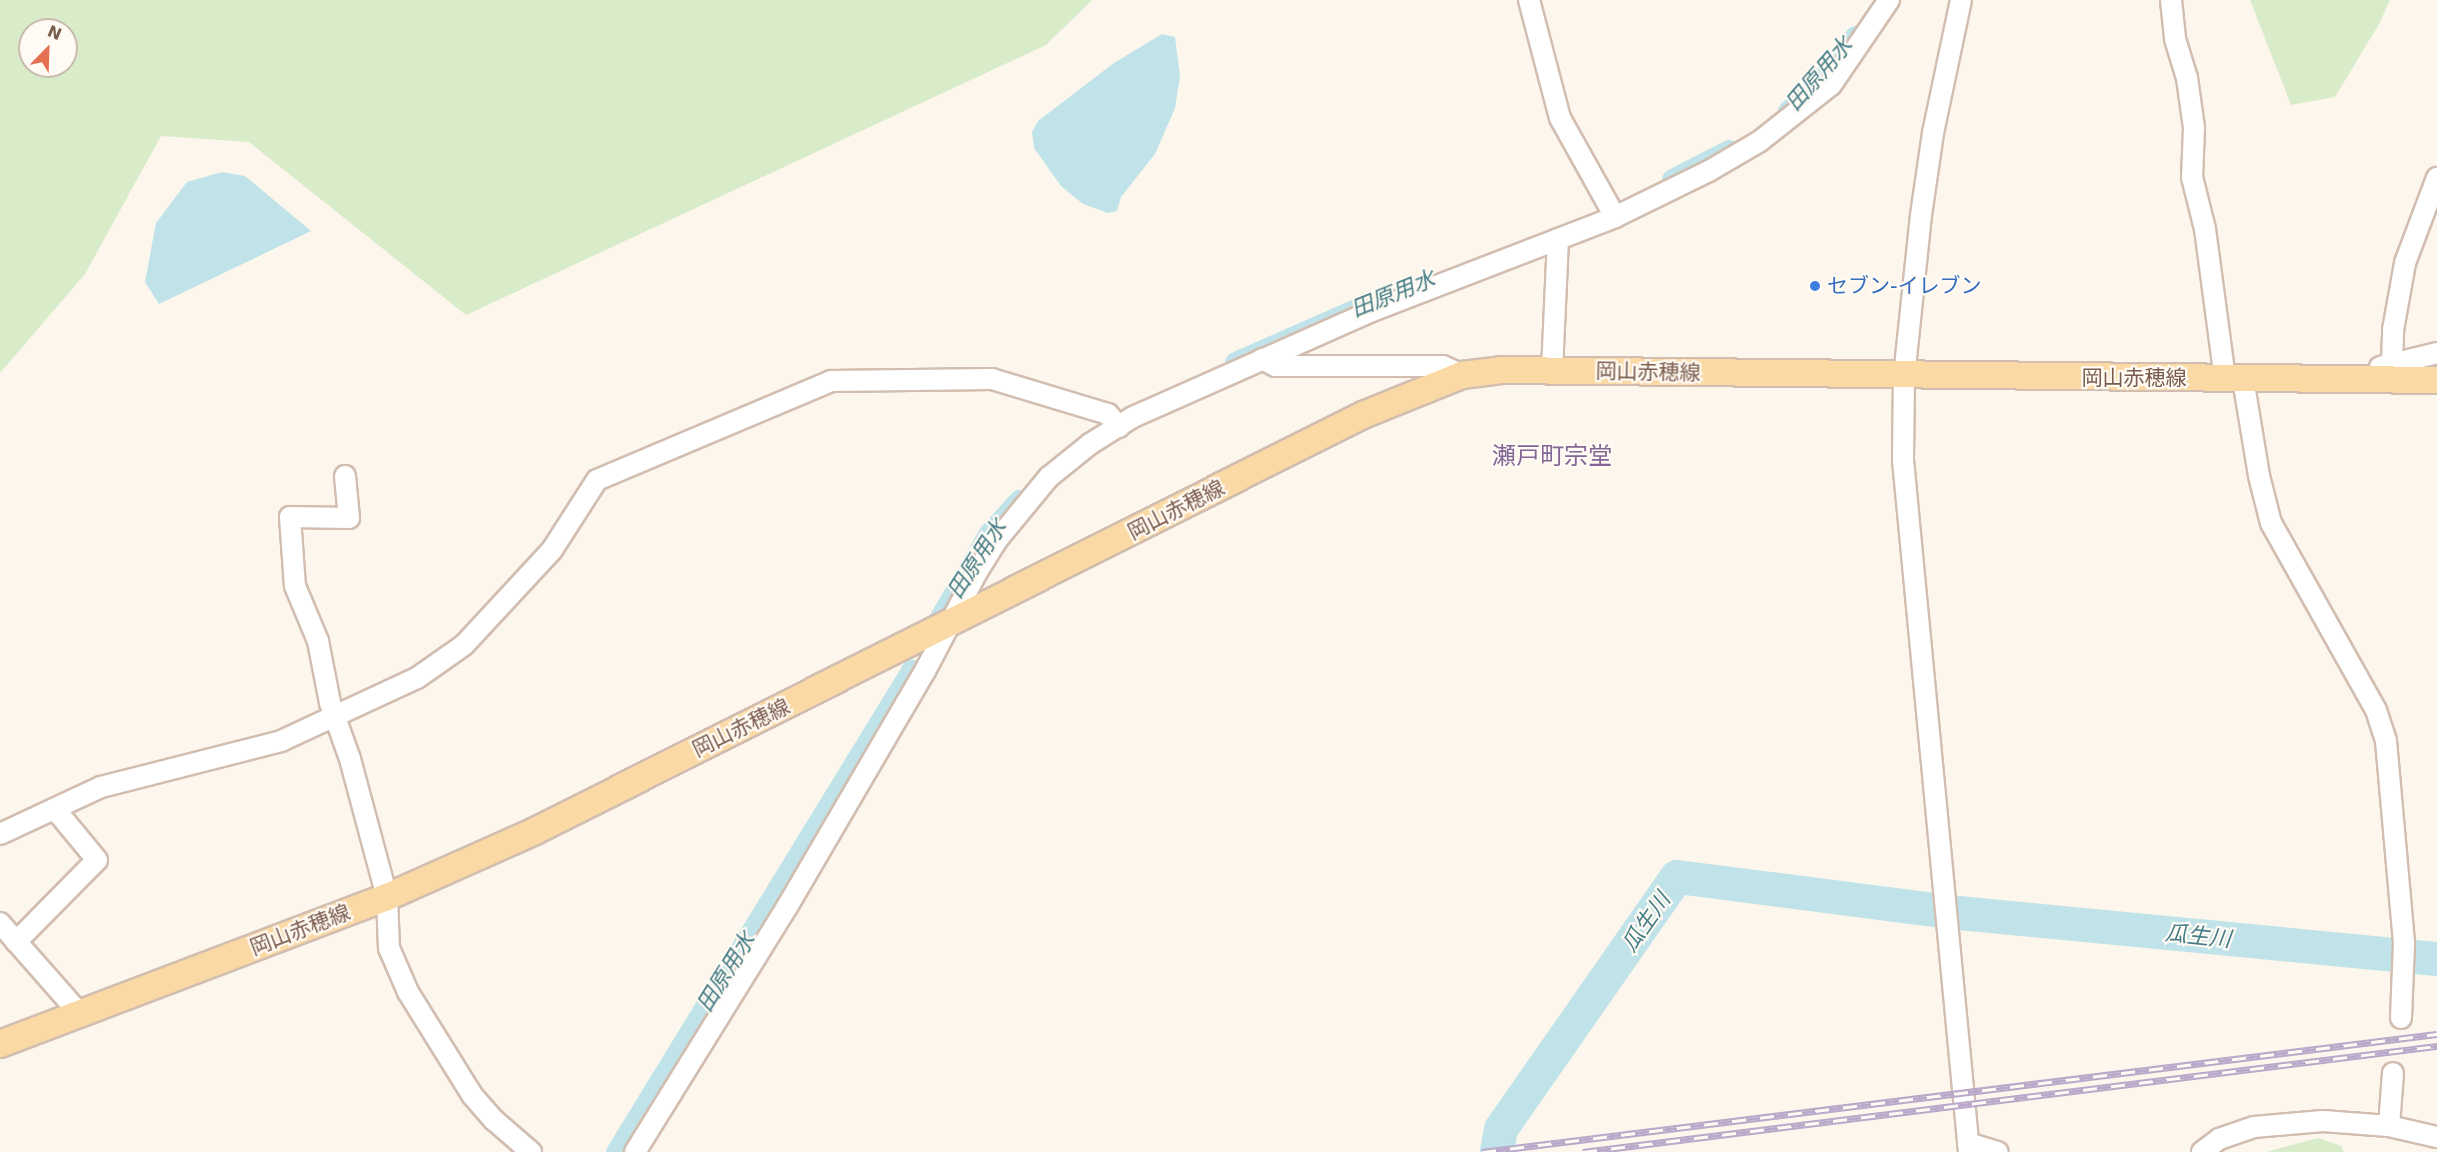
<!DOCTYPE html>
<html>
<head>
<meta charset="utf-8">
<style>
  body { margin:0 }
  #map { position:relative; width:2437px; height:1152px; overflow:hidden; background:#fdf6ec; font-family:"DejaVu Sans","Noto Sans JP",sans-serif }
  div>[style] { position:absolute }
  .green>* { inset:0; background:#d8ecc9 }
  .water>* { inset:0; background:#bfe3e8 }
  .canal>* { height:21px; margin:-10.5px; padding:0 10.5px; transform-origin:10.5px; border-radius:10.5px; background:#bfe3e8 }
  .river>* { height:34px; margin:-17px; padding:0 17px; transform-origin:17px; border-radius:17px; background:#bfe3e8 }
  .roads { filter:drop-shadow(2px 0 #d1beb0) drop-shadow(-2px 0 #d1beb0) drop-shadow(0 2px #d1beb0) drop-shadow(0 -2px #d1beb0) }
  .minor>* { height:20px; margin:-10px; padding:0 10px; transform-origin:10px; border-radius:10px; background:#fff }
  .major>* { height:26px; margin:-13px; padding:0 13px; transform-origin:13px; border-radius:13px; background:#fbd9a5 }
  .rail>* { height:7px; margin-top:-3.5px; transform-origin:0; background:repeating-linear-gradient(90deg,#fffaf3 0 14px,#b9a8c9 0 28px); box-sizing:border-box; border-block:2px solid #b9a8c9 }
  .dots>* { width:16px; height:16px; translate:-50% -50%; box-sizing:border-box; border:3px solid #fffaf3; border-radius:50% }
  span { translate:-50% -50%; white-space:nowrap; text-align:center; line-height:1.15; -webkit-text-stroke:4.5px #fffaf3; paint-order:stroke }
  .shop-label { font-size:21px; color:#366cbe }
  .left { translate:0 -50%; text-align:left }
  .street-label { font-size:21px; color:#7a5c4d }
  .water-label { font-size:22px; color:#437c86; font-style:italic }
  .quarter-label { font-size:24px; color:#846695 }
  .north { position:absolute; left:18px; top:18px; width:60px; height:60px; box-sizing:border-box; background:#fffaf3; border:2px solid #cabbb1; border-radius:50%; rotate:23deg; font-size:16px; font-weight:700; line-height:24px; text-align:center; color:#7a5c4d }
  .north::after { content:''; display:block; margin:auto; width:21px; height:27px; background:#e76f51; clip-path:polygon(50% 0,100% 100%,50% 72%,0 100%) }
</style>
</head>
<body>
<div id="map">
  <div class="green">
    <i style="clip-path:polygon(evenodd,0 0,1092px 0,1046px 45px,466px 315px,249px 142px,161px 136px,85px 274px,0 373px,0 0,30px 30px,66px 30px,66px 66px,30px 66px,30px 30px)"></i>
    <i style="clip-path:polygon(2250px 0,2390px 0,2379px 24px,2335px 97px,2291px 105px)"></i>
    <i style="clip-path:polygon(2318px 1138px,2341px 1146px,2344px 1152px,2266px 1152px)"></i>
  </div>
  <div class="water">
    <i style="clip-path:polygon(1162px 34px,1175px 37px,1180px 76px,1175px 108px,1155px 154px,1121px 197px,1117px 211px,1108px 213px,1083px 204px,1061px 186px,1034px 148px,1032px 132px,1038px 121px,1114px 63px)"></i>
    <i style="clip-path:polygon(222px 172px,245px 176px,311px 231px,159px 304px,145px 282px,156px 223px,187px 182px)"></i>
  </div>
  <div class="canal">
    <i style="left:1788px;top:111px;width:57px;rotate:-45deg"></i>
    <i style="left:1828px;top:71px;width:44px;rotate:-52.4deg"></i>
    <i style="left:1672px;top:179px;width:64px;rotate:-27deg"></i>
    <i style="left:1235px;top:362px;width:137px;rotate:-23.7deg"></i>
    <i style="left:936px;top:624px;width:105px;rotate:-59.8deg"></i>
    <i style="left:989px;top:533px;width:45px;rotate:-47.7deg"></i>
    <i style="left:616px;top:1152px;width:566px;rotate:-58.5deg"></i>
  </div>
  <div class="river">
    <i style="left:1959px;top:913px;width:480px;rotate:5.5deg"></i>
    <i style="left:1497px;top:1152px;width:23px;rotate:-80deg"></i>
    <i style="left:1501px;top:1129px;width:307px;rotate:-55.1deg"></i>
    <i style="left:1677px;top:877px;width:258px;rotate:7.3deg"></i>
  </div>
  <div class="roads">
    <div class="minor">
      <i style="left:1529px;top:0;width:122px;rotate:75.3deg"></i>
      <i style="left:1560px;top:118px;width:113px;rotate:60.9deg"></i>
      <i style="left:1961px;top:0;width:136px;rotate:101.9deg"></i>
      <i style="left:1933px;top:133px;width:83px;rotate:98.3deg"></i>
      <i style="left:1921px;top:215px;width:163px;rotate:96deg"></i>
      <i style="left:1904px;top:377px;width:83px;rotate:90.7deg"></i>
      <i style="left:1903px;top:460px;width:695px;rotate:84.55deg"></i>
      <i style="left:2171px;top:0;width:39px;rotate:84deg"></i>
      <i style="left:2175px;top:39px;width:41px;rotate:72.9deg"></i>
      <i style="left:2187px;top:78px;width:50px;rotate:82deg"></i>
      <i style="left:2194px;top:128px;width:49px;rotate:92.3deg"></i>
      <i style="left:2192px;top:177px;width:54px;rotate:76deg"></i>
      <i style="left:2205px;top:229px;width:151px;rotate:82.4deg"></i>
      <i style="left:1262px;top:359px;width:15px;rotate:28deg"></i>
      <i style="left:1275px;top:366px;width:168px"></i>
      <i style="left:1443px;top:366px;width:21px;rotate:25deg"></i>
      <i style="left:2392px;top:363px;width:33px;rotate:-88deg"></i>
      <i style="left:2393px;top:330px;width:68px;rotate:-79.8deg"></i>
      <i style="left:2405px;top:263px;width:91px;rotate:-69.4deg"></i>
      <i style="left:2380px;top:367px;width:59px;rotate:-13.8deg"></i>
      <i style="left:1552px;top:371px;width:132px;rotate:-87.4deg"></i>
      <i style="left:2243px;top:379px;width:98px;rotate:80.6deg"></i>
      <i style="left:2259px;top:476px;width:49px;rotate:75.7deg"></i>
      <i style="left:2271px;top:523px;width:214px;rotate:60.7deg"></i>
      <i style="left:2376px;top:710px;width:33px;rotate:72deg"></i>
      <i style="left:2386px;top:741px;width:203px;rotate:84.9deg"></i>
      <i style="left:2404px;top:943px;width:75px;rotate:92.3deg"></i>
      <i style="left:345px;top:476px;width:42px;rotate:84.6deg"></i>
      <i style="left:349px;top:518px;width:59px;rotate:-179deg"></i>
      <i style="left:290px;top:517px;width:69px;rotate:85.9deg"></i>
      <i style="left:295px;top:586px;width:60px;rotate:67.3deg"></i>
      <i style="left:318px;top:641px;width:63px;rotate:79deg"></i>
      <i style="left:330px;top:703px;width:59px;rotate:70.3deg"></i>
      <i style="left:350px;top:759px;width:143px;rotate:75deg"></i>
      <i style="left:387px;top:897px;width:51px;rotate:87.8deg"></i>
      <i style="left:389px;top:948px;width:48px;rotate:66.6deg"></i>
      <i style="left:408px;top:992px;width:121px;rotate:58.1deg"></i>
      <i style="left:472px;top:1095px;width:33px;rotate:49deg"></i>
      <i style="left:494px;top:1120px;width:49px;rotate:40.9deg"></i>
      <i style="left:0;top:834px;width:111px;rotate:-25deg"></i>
      <i style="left:101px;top:787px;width:186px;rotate:-14.3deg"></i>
      <i style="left:281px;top:741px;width:150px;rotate:-24.9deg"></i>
      <i style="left:417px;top:678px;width:57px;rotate:-35.1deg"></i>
      <i style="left:464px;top:645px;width:129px;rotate:-47.2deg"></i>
      <i style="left:552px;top:550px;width:83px;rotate:-57.3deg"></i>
      <i style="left:597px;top:480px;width:254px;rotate:-22.9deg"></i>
      <i style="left:831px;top:381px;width:161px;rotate:-0.7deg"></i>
      <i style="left:992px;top:379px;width:121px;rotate:16.8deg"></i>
      <i style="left:1108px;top:414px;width:17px;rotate:50deg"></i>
      <i style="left:0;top:923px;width:121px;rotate:48.7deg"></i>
      <i style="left:16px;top:942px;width:115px;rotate:-45.4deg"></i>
      <i style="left:97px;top:860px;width:66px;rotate:-129.5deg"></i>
      <i style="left:2389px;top:1126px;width:53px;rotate:-85.7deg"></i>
      <i style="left:1968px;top:1143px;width:31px;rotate:17deg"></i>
      <i style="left:635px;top:1152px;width:288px;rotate:-58.2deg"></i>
      <i style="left:787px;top:907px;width:273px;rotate:-59.7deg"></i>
      <i style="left:925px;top:671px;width:112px;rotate:-62.3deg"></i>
      <i style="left:977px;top:572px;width:38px;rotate:-58deg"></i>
      <i style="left:997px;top:540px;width:82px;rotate:-50.5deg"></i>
      <i style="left:1049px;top:477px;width:53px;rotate:-38.8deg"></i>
      <i style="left:1090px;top:444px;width:51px;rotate:-32.1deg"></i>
      <i style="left:1133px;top:417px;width:261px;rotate:-23.9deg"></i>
      <i style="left:1372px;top:311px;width:261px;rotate:-21.1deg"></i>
      <i style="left:1615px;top:217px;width:105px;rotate:-26.1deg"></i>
      <i style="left:1709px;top:171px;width:59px;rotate:-30.5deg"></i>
      <i style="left:1760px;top:141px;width:90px;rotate:-38.3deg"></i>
      <i style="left:1831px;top:85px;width:103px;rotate:-55.7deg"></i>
      <i style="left:2202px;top:1152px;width:21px;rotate:-37deg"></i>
      <i style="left:2219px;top:1139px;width:37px;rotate:-19deg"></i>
      <i style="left:2254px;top:1127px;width:69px;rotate:-5deg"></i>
      <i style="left:2323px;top:1121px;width:66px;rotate:4.3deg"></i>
      <i style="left:2389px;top:1126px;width:49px;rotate:12.9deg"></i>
    </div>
    <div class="major">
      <i style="left:0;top:1044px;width:414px;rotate:-20.8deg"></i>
      <i style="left:387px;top:897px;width:162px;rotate:-24deg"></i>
      <i style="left:535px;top:831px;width:927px;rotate:-26.68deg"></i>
      <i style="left:1363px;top:415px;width:107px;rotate:-22deg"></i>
      <i style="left:1462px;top:375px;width:38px;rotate:-7deg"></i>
      <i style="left:1500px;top:370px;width:937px;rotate:0.61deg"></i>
    </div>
  </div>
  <div class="rail">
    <i style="left:1482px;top:1152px;width:962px;rotate:-7.04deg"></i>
    <i style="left:1583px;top:1152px;width:861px;rotate:-7.08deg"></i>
  </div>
  <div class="dots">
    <i style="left:1815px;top:286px;background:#3f7fe0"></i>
  </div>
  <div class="shop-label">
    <span class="left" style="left:1827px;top:286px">セブン-イレブン</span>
  </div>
  <div class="street-label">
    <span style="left:1648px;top:372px;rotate:1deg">岡山赤穂線</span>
    <span style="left:2134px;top:378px">岡山赤穂線</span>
    <span style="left:1176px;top:510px;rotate:-27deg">岡山赤穂線</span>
    <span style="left:741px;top:728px;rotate:-26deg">岡山赤穂線</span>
    <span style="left:300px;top:930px;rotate:-21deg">岡山赤穂線</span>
  </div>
  <div class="water-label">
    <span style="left:1819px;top:74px;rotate:-49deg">田原用水</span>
    <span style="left:1393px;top:294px;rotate:-22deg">田原用水</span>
    <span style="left:977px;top:559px;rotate:-57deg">田原用水</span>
    <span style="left:1646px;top:922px;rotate:-55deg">瓜生川</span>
    <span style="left:2198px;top:936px;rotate:6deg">瓜生川</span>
    <span style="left:726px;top:972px;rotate:-58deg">田原用水</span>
  </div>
  <div class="quarter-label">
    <span style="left:1552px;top:457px">瀬戸町宗堂</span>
  </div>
  <div class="north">N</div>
</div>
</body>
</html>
